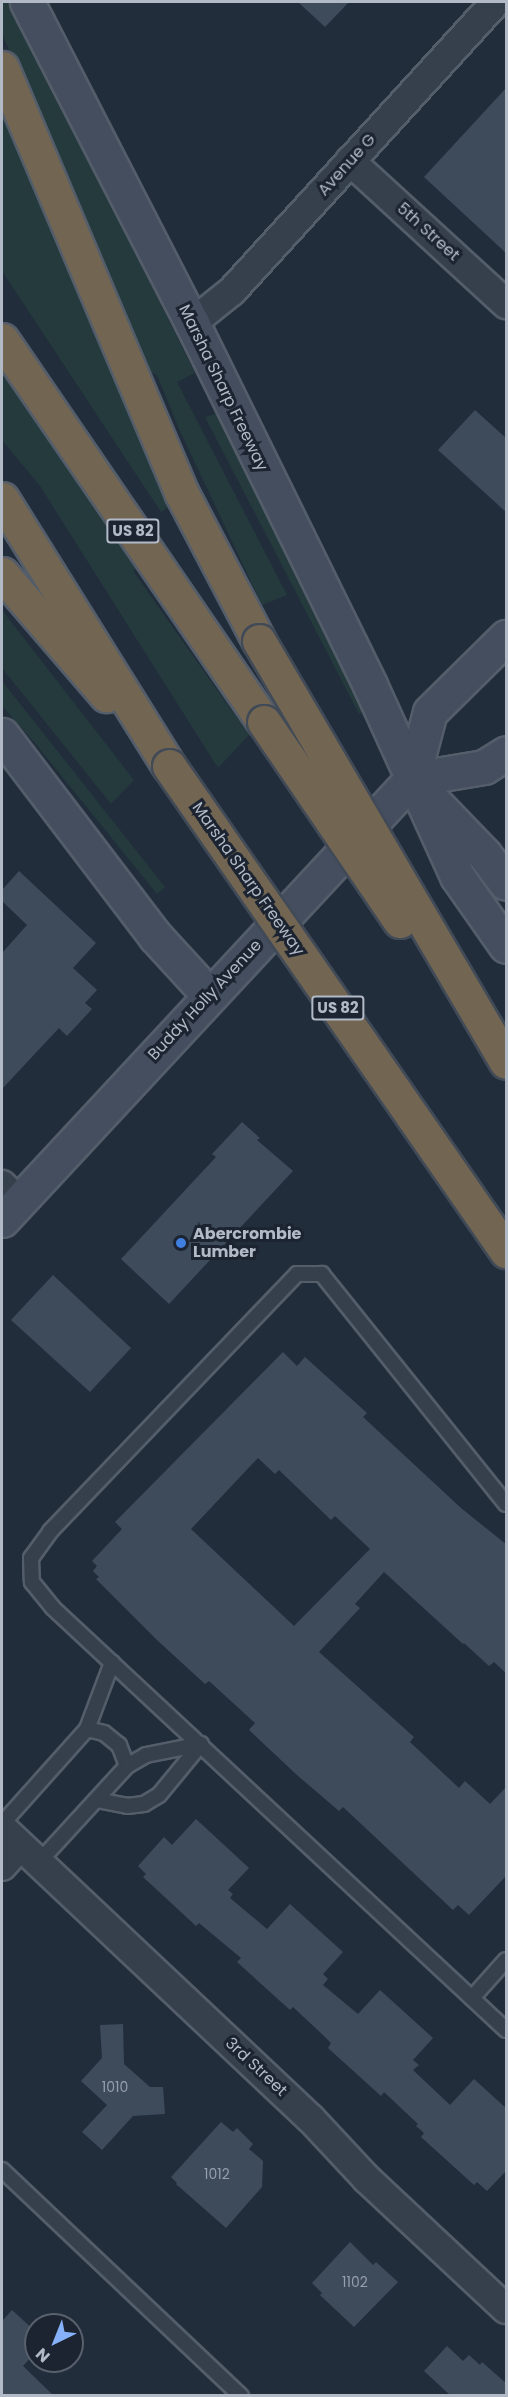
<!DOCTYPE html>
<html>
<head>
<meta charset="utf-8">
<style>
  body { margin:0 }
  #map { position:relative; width:508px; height:2397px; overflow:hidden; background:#222d3c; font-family:Poppins,sans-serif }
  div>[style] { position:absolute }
  .green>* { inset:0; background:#243a3d }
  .building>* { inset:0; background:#3e4b5b }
  .roads { filter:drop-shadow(2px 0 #545d6a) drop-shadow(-2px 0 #545d6a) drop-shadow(0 2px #545d6a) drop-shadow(0 -2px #545d6a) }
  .service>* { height:14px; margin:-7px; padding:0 7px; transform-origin:7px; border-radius:7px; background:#363f4c }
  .minor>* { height:28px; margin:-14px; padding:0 14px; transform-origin:14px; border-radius:14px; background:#363f4c }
  .secondary>* { height:33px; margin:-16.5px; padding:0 16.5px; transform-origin:16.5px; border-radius:16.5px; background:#444e5f }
  .motorway>* { height:33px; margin:-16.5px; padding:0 16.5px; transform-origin:16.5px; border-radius:16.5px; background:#726653 }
  .bridges { filter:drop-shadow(2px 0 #414a57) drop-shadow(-2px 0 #414a57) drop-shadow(0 2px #414a57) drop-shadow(0 -2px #414a57) }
  .motorway-bridge>* { height:33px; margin:-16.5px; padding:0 16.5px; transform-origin:16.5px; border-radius:16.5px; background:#726653 }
  .dots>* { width:16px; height:16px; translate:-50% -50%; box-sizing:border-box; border:3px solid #1c2431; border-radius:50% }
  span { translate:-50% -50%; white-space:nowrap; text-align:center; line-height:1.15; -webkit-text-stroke:6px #1c2431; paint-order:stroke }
  .number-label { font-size:14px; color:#959ead }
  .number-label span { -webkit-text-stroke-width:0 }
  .shield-label span { padding:2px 4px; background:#1c2431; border:2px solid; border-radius:4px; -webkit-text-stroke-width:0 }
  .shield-label { font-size:15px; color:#b2bac8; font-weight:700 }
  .street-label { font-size:16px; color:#b2bac8 }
  .poi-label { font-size:16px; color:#b2bac8; font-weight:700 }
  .left { translate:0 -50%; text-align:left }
  .frame { position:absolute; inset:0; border:3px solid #b2bac8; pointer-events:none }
  .north { position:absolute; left:24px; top:2313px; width:60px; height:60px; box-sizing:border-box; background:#1c2431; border:2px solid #58606d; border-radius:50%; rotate:223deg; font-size:16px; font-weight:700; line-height:24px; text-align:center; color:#b2bac8 }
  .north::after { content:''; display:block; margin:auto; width:21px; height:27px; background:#86b1f8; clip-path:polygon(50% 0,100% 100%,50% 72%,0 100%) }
</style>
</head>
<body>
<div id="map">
  <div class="green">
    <i style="clip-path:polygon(2px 2px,8px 2px,39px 59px,195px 373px,177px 382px,287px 595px,262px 605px,179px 429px,157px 375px,150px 372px,2px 34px)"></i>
    <i style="clip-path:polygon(2px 112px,172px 505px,161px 512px,2px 271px)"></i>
    <i style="clip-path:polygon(2px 362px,138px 566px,133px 571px,249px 735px,218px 768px,40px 486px,2px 440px)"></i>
    <i style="clip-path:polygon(218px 413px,368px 710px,359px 714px,205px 417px)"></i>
    <i style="clip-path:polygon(2px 610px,134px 780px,111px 804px,2px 668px)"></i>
    <i style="clip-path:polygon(2px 681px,165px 887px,157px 894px,34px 742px,2px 706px)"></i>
  </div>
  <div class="building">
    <i style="clip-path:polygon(298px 2px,349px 2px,325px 27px)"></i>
    <i style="clip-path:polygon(507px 87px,507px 254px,424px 177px)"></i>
    <i style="clip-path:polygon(475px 410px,507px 439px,507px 513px,438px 450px)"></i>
    <i style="clip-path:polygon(19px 871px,96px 943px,73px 968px,97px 990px,85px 1003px,92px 1009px,67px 1036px,59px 1028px,2px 1089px,2px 953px,27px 925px,2px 901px,2px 890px)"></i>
    <i style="clip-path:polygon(242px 1122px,260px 1138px,257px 1140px,293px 1171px,169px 1304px,121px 1259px,216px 1157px,212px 1154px)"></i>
    <i style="clip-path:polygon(53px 1275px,131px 1348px,90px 1392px,11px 1320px)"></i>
    <i style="clip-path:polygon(evenodd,283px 1352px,297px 1366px,305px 1357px,367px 1413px,363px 1417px,461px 1508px,507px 1545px,507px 1674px,494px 1662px,489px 1666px,464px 1643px,463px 1644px,384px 1572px,355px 1604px,360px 1608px,319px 1652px,414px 1737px,410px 1742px,459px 1788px,465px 1781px,490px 1804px,507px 1786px,507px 1875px,469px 1915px,458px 1905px,453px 1910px,343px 1807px,339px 1811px,297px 1775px,249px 1730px,255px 1723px,209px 1681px,205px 1684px,158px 1641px,96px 1579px,99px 1577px,93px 1571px,97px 1566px,92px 1561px,122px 1529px,115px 1522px,283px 1352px,258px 1458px,275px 1474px,279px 1470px,331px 1520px,335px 1516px,370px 1549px,294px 1626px,191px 1529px,258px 1458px)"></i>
    <i style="clip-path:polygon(196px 1819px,249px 1868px,228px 1890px,233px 1894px,230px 1898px,267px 1929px,290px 1904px,343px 1952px,323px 1974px,328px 1979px,323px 1985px,358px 2014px,380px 1990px,433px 2038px,413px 2060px,419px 2065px,413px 2070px,450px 2105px,474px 2079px,507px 2109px,507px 2170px,487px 2191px,477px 2182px,474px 2185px,421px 2137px,424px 2133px,416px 2126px,418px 2124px,384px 2092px,381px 2096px,328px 2048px,331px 2043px,324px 2036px,293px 2007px,290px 2010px,237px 1962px,241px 1958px,199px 1923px,196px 1926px,143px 1877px,146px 1874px,138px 1866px,164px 1837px,172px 1845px)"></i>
    <i style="clip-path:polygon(123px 2024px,124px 2064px,150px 2087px,163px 2087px,165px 2114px,133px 2116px,102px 2150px,82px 2132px,107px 2105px,81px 2081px,102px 2058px,100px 2025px)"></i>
    <i style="clip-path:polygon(221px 2122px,233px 2132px,237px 2128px,253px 2144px,249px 2149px,263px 2161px,262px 2187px,226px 2228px,176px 2184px,177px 2183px,171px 2177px)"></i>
    <i style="clip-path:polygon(350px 2242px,373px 2265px,376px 2262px,398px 2282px,354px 2327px,320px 2295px,322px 2293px,312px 2283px)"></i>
    <i style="clip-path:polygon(12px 2310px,36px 2332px,36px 2352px,23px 2366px,54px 2396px,2px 2396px,2px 2321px)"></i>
    <i style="clip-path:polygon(447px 2346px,463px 2361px,469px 2355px,480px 2365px,482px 2362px,507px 2384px,507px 2396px,451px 2396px,424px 2371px)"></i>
  </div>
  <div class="roads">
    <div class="service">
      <i style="left:506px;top:1504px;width:295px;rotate:-128.7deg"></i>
      <i style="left:322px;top:1274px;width:25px;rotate:180deg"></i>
      <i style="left:297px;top:1274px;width:357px;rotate:133.8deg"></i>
      <i style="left:50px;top:1532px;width:32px;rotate:126deg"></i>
      <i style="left:31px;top:1558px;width:24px;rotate:88deg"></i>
      <i style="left:32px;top:1582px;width:33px;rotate:51deg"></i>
      <i style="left:53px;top:1608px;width:619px;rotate:42.97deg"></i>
      <i style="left:87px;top:1729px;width:17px;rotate:13deg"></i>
      <i style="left:104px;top:1733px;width:19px;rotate:39deg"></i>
      <i style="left:119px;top:1745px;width:22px;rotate:69deg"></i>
      <i style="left:97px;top:1800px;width:31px;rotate:11deg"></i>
      <i style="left:127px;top:1806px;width:17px;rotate:-7deg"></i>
      <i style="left:144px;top:1804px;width:17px;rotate:-31deg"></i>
      <i style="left:159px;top:1795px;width:66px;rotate:-50.5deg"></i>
      <i style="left:2px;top:1824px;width:127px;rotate:-48.2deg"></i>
      <i style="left:87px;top:1729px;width:71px;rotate:-69.3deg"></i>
      <i style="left:38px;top:1863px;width:132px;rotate:-47.5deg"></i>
      <i style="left:127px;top:1766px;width:22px;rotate:-30deg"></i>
      <i style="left:146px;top:1755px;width:56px;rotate:-11.3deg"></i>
      <i style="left:472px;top:1998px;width:51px;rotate:-48.2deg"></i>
      <i style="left:2px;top:2170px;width:329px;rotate:43.4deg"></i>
    </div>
    <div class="minor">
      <i style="left:350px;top:161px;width:212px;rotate:42.5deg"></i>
      <i style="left:192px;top:323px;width:51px;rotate:-38.7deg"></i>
      <i style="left:232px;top:291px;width:391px;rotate:-47.6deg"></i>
      <i style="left:2px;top:1185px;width:24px;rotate:45deg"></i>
      <i style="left:2px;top:1828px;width:424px;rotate:43.3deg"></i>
      <i style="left:311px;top:2119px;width:82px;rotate:47deg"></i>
      <i style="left:367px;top:2179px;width:190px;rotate:43.1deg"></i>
      <i style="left:2px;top:1866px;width:27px;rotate:-48deg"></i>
    </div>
    <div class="secondary">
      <i style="left:27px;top:2px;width:361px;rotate:62.8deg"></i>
      <i style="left:192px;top:323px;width:403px;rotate:63.8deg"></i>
      <i style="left:370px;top:685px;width:210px;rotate:65.5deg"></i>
      <i style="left:457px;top:876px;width:85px;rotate:55deg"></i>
      <i style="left:2px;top:735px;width:253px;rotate:52.7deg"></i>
      <i style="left:155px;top:936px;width:80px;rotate:47.5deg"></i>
      <i style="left:412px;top:779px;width:73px;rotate:-9.5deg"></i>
      <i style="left:484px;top:767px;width:26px;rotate:-32deg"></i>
      <i style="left:430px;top:798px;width:78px;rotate:46deg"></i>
      <i style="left:484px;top:854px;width:36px;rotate:53deg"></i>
      <i style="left:2px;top:1220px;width:602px;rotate:-47.09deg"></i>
      <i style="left:412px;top:779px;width:69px;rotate:-75deg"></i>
      <i style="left:430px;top:712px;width:107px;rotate:-44.6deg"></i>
    </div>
    <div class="motorway">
      <i style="left:2px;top:68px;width:460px;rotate:67.1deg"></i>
      <i style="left:181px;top:492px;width:168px;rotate:62.4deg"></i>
      <i style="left:2px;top:340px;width:463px;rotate:55.6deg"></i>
      <i style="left:2px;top:499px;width:315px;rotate:58deg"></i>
      <i style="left:2px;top:574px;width:160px;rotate:49.3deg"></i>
    </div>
  </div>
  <div class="bridges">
    <div class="motorway-bridge">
      <i style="left:259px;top:641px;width:488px;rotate:59.6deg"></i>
      <i style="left:264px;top:722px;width:241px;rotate:55.7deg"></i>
      <i style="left:169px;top:766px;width:591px;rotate:55.21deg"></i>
    </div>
  </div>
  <div class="dots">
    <i style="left:181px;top:1243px;background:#3f7fe0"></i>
  </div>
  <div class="number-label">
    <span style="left:115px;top:2087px">1010</span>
    <span style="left:217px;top:2174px">1012</span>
    <span style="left:355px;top:2282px">1102</span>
  </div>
  <div class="shield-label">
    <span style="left:133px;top:531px">US 82</span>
    <span style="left:338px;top:1008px">US 82</span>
  </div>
  <div class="street-label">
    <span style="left:347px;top:165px;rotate:-48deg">Avenue G</span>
    <span style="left:428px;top:232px;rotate:42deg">5th Street</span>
    <span style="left:223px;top:388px;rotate:64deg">Marsha Sharp Freeway</span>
    <span style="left:248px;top:879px;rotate:55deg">Marsha Sharp Freeway</span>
    <span style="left:205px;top:1000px;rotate:-47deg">Buddy Holly Avenue</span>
    <span style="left:256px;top:2067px;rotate:43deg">3rd Street</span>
  </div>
  <div class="poi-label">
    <span class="left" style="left:193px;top:1243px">Abercrombie<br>Lumber</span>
  </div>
  <div class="frame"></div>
  <div class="north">N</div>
</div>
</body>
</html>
